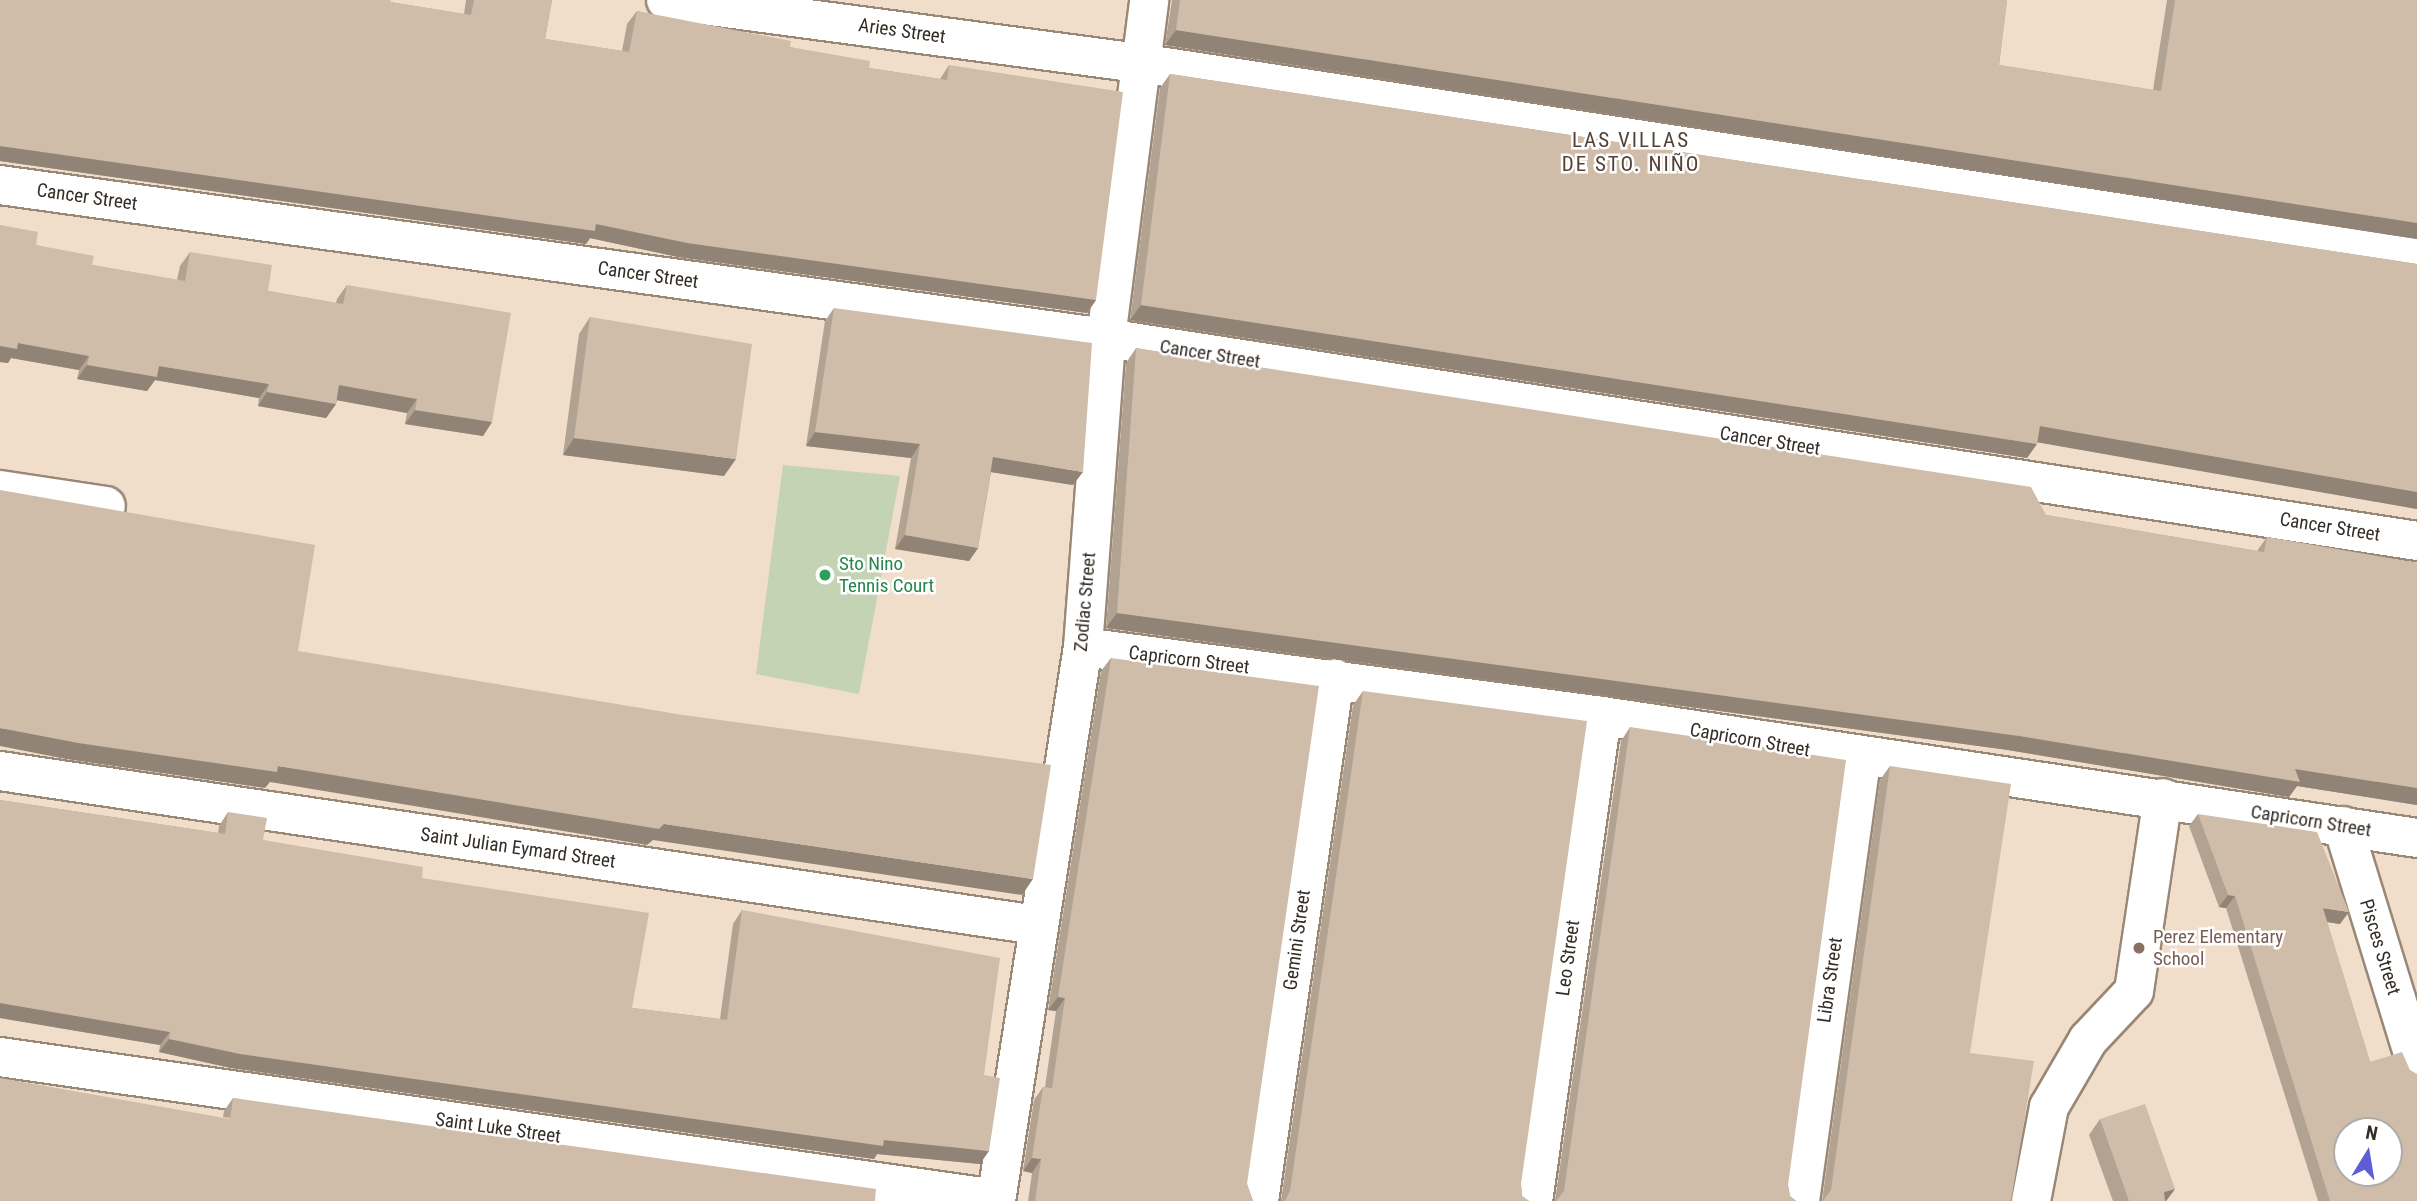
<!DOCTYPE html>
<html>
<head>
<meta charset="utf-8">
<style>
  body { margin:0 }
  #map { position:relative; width:2417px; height:1201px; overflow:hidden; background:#f0ddca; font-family:"Roboto Condensed",sans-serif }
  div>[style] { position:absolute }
  .green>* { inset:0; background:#c4d3b3 }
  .roads { filter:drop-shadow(2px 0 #998876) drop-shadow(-2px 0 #998876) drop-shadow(0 2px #998876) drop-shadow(0 -2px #998876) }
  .minor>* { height:38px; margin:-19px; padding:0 19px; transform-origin:19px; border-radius:19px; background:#fff }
  .wall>* { inset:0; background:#b2a291 }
  .shaded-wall>* { inset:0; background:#918476 }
  .building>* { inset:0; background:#cfbca9 }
  .dots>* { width:19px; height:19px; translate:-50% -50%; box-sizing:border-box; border:4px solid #fff; border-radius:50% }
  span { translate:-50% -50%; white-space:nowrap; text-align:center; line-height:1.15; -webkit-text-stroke:5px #fff; paint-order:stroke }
  .street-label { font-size:19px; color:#342d26 }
  .leisure-label { font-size:19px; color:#27864d }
  .left { translate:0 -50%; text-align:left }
  .education-label { font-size:19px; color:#785e54 }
  .neighbourhood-label { font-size:21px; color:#534334; letter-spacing:2px }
  .north { position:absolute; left:2333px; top:1117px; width:70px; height:70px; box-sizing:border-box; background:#fff; border:2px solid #aeaba8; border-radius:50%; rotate:11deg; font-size:19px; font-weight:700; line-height:28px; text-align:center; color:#342d26 }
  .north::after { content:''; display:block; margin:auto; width:24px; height:32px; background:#5d5ed6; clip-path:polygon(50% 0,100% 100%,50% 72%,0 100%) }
</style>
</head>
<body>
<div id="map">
  <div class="green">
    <i style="clip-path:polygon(783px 465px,900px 476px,859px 694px,756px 674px)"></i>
  </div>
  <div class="roads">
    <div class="minor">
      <i style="left:666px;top:0;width:477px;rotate:7.6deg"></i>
      <i style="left:1139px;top:63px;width:1293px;rotate:8.68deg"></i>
      <i style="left:0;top:185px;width:1117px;rotate:7.88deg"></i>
      <i style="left:1106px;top:338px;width:1327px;rotate:8.8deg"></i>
      <i style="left:0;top:490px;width:107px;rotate:8.6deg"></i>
      <i style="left:1083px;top:647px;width:524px;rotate:7.57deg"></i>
      <i style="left:1602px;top:716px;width:824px;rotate:8.51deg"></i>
      <i style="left:0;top:771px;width:1048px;rotate:8.45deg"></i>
      <i style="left:2343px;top:826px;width:252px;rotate:72.9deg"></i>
      <i style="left:0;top:1057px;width:1006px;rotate:8.11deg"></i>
      <i style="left:996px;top:1201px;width:561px;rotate:-81.08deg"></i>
      <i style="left:1083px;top:647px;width:310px;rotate:-85.7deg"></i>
      <i style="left:1106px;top:338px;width:341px;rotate:-82.7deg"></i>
      <i style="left:1259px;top:1201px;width:528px;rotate:-81.73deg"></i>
      <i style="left:1533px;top:1201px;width:490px;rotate:-81.9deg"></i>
      <i style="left:1800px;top:1201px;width:446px;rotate:-82.1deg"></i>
      <i style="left:2031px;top:1201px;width:96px;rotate:-79.2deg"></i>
      <i style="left:2049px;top:1107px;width:78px;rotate:-59.8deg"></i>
      <i style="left:2088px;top:1040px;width:67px;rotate:-46.8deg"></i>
      <i style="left:2134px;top:991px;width:195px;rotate:-81.5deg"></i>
    </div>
  </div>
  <div class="wall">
    <i style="clip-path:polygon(0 0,390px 2px,464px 14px,466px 0,552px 0,545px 39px,622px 51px,627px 24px,637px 11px,790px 47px,869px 68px,940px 79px,949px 65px,1096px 300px,1087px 313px,678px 257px,590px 238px,586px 244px,0 161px)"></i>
    <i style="clip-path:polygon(1172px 0,2007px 0,1999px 65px,2153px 90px,2167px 0,2417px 0,2417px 239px,1165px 45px)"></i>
    <i style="clip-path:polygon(1170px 74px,2417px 264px,2417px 509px,2038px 442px,2027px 458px,1130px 320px,1160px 88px)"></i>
    <i style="clip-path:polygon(0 225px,36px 245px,92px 265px,177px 280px,180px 266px,190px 252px,268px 291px,336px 303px,337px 299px,347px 285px,492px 422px,483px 436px,405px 424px,407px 413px,337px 400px,336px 404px,326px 418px,258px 406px,259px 398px,155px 380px,147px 391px,77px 379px,79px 370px,11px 358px,8px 363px,0 362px)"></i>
    <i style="clip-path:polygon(834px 308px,1073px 485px,991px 472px,978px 548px,969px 561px,895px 549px,911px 458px,806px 446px,825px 321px)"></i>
    <i style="clip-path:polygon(590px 317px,724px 476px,563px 455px,579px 334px)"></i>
    <i style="clip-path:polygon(1136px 348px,2046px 515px,2257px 551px,2267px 537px,2417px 563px,2417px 805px,2297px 786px,2289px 797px,2008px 750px,1106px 628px,1126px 363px)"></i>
    <i style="clip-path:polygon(1111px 658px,1247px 1184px,1253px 1201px,1028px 1201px,1032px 1173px,1023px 1171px,1034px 1100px,1043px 1087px,1045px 1087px,1056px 1011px,1048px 1010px,1101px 671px)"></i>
    <i style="clip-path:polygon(1363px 691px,1521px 1184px,1522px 1196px,1529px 1201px,1281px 1201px,1353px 705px)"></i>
    <i style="clip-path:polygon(1630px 727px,1788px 1185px,1790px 1196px,1796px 1201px,1555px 1201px,1621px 741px)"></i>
    <i style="clip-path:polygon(1890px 766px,1970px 1053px,2011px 1201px,1822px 1201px,1880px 780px)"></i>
    <i style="clip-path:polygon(0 800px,218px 833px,219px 826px,228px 812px,263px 840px,422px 878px,632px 1008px,720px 1019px,733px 924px,742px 910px,984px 1075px,980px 1164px,877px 1154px,874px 1159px,231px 1068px,159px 1052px,160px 1045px,0 1018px)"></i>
    <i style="clip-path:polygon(2198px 814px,2340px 924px,2327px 922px,2370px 1062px,2417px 1201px,2318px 1201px,2226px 908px,2219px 907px,2189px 826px)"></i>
    <i style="clip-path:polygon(233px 1098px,875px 1201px,223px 1117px,224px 1111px)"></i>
    <i style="clip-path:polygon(2100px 1119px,2175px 1189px,2166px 1201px,2113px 1201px,2089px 1135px)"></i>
  </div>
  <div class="shaded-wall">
    <i style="clip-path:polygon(1176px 30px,2417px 223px,2417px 239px,1165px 45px)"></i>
    <i style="clip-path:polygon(0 146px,596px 224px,1096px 300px,1087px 313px,678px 257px,590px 238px,586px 244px,0 161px)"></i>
    <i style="clip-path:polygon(1141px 305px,2037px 444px,2027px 458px,1130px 320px)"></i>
    <i style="clip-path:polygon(18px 343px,89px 356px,79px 370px,11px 358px,8px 363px,0 362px,0 346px)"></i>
    <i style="clip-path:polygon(87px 365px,159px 366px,269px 384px,259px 398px,155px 380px,147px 391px,77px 379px)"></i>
    <i style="clip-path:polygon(339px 385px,417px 399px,407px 413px,330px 399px)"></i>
    <i style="clip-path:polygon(267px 392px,336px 404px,326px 418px,258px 406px)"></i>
    <i style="clip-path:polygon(415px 410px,492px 422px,483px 436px,405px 424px)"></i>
    <i style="clip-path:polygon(2040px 426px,2417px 492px,2417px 509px,2030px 441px)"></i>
    <i style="clip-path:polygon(815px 432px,920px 444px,911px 458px,806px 446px)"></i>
    <i style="clip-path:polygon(574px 438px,736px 459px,724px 476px,563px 455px)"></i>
    <i style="clip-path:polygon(993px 457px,1083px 472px,1073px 485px,984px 471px)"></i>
    <i style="clip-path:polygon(905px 535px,978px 548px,969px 561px,895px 549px)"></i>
    <i style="clip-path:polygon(1117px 613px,2295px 769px,2417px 788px,2417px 805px,2297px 786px,2289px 797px,2008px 750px,1106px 628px)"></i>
    <i style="clip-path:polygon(0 728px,278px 766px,1033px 879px,1022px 895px,653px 840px,647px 845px,270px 782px,265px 788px,66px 759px,0 746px)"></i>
    <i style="clip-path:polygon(2228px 895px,2235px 896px,2226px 908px,2219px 907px)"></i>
    <i style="clip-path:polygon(2323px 908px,2349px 912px,2340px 924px,2314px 920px)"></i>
    <i style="clip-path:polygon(1058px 997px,1065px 998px,1056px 1011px,1048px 1010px)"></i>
    <i style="clip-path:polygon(0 1003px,170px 1032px,160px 1045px,0 1018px)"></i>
    <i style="clip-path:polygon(169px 1039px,884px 1140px,989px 1151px,980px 1164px,877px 1154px,874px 1159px,231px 1068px,159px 1052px)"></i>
    <i style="clip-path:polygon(1032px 1158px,1041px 1159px,1032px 1173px,1023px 1171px)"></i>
    <i style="clip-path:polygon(2175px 1189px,2166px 1201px,2158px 1201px,2164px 1192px)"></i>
  </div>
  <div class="building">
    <i style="clip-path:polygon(0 0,391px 0,390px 2px,471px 15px,474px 0,552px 0,545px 39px,629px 52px,637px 11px,791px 41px,790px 47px,870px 61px,869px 68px,947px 80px,949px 65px,1123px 92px,1096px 300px,687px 243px,596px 224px,595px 231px,0 146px)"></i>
    <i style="clip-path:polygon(1180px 0,2007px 0,1999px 65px,2161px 91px,2175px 0,2417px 0,2417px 223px,1176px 30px)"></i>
    <i style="clip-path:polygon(1170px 74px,2417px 264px,2417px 492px,2040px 426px,2037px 444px,1141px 305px)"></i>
    <i style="clip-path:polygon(0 225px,38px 232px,36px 245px,94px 256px,92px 265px,185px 281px,190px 252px,272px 265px,268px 291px,343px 304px,347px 285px,511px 313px,492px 422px,415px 410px,417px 399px,339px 385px,336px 404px,267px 392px,269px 384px,159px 366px,157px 377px,87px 365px,89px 356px,18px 343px,17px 349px,0 346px)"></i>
    <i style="clip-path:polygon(834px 308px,1092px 343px,1083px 472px,993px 457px,978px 548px,905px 535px,920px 444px,815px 432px)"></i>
    <i style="clip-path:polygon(590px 317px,752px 344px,736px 459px,574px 438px)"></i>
    <i style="clip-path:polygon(1136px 348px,2031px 487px,2046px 515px,2264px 552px,2267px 537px,2417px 563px,2417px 788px,2295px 769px,2300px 782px,2019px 736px,1117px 613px)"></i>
    <i style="clip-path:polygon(0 490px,315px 545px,298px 651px,683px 715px,1051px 765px,1033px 879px,664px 824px,659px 829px,278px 766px,277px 772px,78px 743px,0 728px)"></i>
    <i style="clip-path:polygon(1111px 658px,1319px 686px,1247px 1184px,1253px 1201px,1035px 1201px,1041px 1159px,1032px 1158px,1043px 1087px,1052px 1088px,1065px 998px,1058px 997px)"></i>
    <i style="clip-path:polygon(1363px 691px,1587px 721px,1521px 1184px,1522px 1196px,1529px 1201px,1285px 1201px,1290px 1191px)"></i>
    <i style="clip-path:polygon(1630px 727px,1846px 760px,1788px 1185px,1790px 1196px,1796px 1201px,1556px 1201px,1564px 1191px)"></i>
    <i style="clip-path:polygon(1890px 766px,2011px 784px,1970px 1053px,2034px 1061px,2011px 1201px,1823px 1201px,1831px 1190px)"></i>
    <i style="clip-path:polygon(0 800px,225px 834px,228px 812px,267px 818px,263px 840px,423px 867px,422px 878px,649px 913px,632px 1008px,727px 1020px,742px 910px,1000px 958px,984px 1075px,1000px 1078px,989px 1151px,884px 1140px,883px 1146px,240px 1054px,169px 1039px,170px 1032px,0 1003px)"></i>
    <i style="clip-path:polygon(evenodd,2198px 814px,2317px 832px,2349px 912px,2323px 908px,2370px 1062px,2402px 1052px,2410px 1070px,2417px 1074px,2417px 1201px,2330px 1201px,2235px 896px,2228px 895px,2198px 814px,2347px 1131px,2389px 1131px,2389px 1173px,2347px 1173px,2347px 1131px)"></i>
    <i style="clip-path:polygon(0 1078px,230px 1119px,233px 1098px,876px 1189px,875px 1201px,0 1201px)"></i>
    <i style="clip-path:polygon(2145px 1104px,2175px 1189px,2164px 1192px,2165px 1201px,2129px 1201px,2100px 1119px)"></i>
  </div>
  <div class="dots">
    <i style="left:825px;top:575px;background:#2e9e5b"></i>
    <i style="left:2139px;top:948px;background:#8d6e63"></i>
  </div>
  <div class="street-label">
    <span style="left:902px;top:31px;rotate:8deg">Aries Street</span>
    <span style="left:87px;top:197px;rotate:8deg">Cancer Street</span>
    <span style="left:648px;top:275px;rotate:8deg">Cancer Street</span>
    <span style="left:1210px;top:354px;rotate:9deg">Cancer Street</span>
    <span style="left:1770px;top:441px;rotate:9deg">Cancer Street</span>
    <span style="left:2330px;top:527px;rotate:9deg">Cancer Street</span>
    <span style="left:1085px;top:602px;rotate:-85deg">Zodiac Street</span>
    <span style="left:1189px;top:660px;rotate:7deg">Capricorn Street</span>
    <span style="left:1750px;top:740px;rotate:10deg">Capricorn Street</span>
    <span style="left:2311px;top:821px;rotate:9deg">Capricorn Street</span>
    <span style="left:518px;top:848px;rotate:8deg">Saint Julian Eymard Street</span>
    <span style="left:1297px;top:940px;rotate:-82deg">Gemini Street</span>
    <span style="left:2380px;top:947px;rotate:73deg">Pisces Street</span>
    <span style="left:1568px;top:958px;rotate:-82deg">Leo Street</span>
    <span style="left:1830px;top:980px;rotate:-82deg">Libra Street</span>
    <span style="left:498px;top:1128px;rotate:8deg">Saint Luke Street</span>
  </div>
  <div class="leisure-label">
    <span class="left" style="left:839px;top:575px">Sto Nino<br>Tennis Court</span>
  </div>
  <div class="education-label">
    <span class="left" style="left:2153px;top:948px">Perez Elementary<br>School</span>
  </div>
  <div class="neighbourhood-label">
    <span style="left:1631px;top:152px">LAS VILLAS<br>DE STO. NIÑO</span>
  </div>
  <div class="north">N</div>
</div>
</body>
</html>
